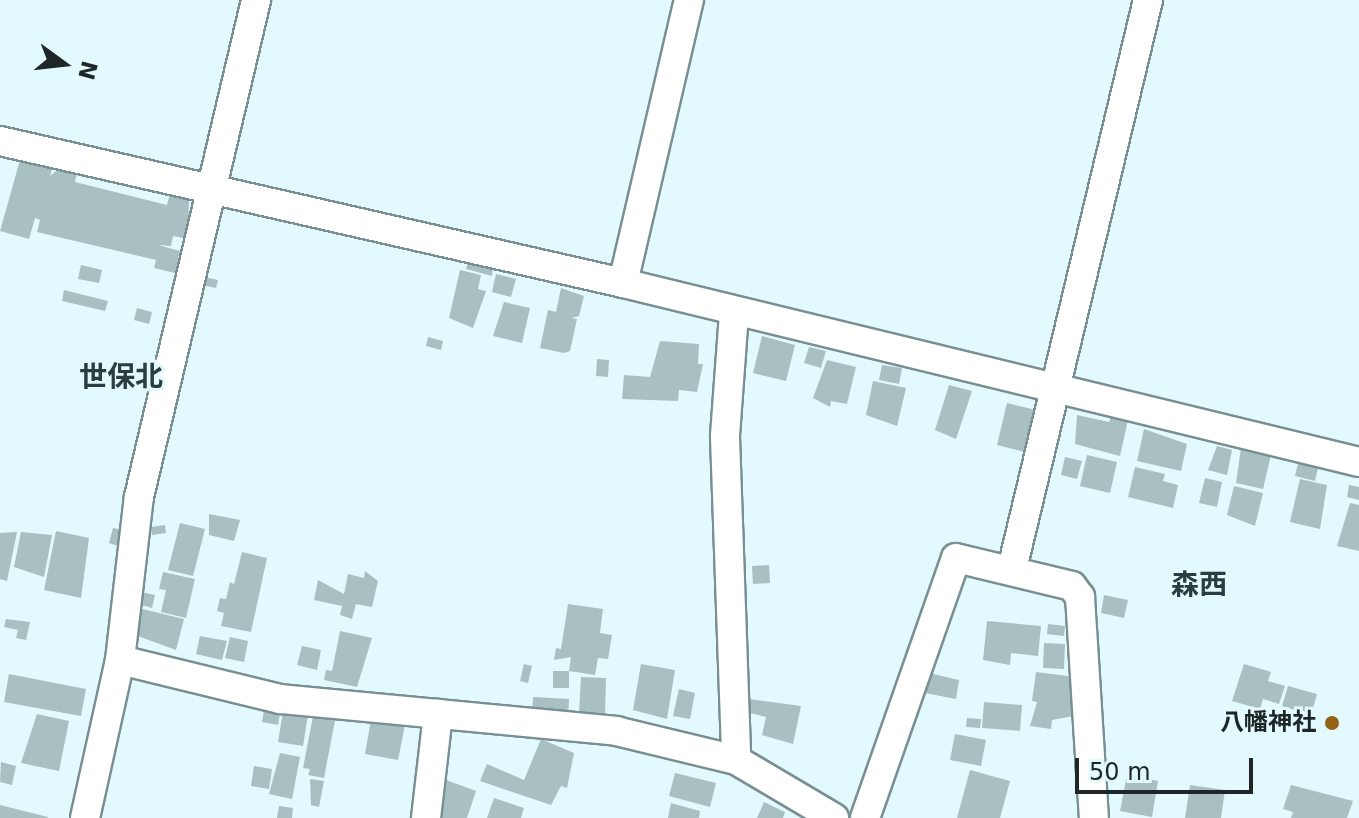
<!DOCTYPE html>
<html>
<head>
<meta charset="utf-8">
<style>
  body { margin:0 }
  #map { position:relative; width:1359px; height:818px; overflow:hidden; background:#e2fafd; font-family:"DejaVu Sans","Noto Sans JP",sans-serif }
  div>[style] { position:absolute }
  .building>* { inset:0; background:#a9c0c2 }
  .roads { filter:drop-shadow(2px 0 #798f92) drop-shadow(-2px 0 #798f92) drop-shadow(0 2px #798f92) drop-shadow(0 -2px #798f92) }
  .street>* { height:28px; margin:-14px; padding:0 14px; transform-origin:14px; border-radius:14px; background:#fff }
  .dots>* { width:22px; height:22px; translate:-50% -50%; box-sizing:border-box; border:4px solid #e2fafd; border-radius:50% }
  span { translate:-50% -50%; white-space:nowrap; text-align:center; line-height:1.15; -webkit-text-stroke:6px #e2fafd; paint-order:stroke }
  .poi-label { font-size:24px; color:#1e2627; font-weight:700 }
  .right { translate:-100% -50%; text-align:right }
  .quarter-label { font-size:28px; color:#2a3e40; font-weight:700 }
  .north { position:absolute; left:24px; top:24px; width:80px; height:80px; -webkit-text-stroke:6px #e2fafd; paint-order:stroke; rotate:105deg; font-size:22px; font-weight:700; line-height:32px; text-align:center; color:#1e2627 }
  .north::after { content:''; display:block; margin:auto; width:28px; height:36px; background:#1e2627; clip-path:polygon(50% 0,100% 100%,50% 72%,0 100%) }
  .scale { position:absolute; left:1075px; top:758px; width:178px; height:36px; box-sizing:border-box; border:4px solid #1e2627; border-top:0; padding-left:10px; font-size:24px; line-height:28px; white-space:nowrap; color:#1e2627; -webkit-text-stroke:6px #e2fafd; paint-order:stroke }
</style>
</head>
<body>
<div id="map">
  <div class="building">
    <i style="clip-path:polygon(20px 160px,52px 169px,50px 176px,57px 170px,77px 174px,75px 182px,167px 205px,170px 193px,189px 198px,188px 239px,173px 236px,171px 246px,158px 245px,180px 251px,175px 273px,154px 268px,156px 260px,37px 232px,40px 220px,35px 218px,29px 239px,0 231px)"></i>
    <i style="clip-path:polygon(468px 262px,493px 268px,492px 276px,466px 269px)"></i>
    <i style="clip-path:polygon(81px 265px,102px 270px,99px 283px,78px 279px)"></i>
    <i style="clip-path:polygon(460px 270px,481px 275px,478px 289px,486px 291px,473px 328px,449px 318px)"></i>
    <i style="clip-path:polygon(496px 274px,516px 279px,511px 297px,492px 292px)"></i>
    <i style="clip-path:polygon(204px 277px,218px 280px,216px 288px,202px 285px)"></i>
    <i style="clip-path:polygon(561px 288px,584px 296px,579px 316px,572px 318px,577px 319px,570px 351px,564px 353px,540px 348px,548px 310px,556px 312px)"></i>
    <i style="clip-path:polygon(64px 290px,108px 301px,105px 311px,62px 301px)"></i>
    <i style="clip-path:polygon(504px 302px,530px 308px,522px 343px,493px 336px)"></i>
    <i style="clip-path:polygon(137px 308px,152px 312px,149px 324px,134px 320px)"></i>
    <i style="clip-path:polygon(762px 336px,795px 345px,786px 381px,753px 373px)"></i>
    <i style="clip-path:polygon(428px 337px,443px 341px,441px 350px,426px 346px)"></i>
    <i style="clip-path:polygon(660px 341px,699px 344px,698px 364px,703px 364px,697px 392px,679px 390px,678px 401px,622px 399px,624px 375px,650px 377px)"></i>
    <i style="clip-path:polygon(809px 347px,826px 351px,821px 368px,804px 363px)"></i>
    <i style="clip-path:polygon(597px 359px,609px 360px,608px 377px,596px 376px)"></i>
    <i style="clip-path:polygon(827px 360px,856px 367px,847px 404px,831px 401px,830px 407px,813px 398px)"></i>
    <i style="clip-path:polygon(882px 365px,902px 368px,899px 384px,879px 380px)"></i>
    <i style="clip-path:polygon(873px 381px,906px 388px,897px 426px,866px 415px)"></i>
    <i style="clip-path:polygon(949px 385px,972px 391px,956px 439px,935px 430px)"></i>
    <i style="clip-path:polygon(1007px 403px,1036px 410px,1025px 452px,997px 445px)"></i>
    <i style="clip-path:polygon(1077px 415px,1109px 422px,1111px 416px,1128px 420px,1120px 456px,1075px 444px)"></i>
    <i style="clip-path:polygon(1144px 429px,1187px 444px,1181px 471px,1137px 461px)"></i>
    <i style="clip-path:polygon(1217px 446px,1232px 450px,1227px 475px,1208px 470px)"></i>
    <i style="clip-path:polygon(1241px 448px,1271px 455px,1263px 489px,1236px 483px)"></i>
    <i style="clip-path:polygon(1087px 455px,1117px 462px,1110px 493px,1080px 486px)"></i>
    <i style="clip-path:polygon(1065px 457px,1082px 461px,1077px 479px,1061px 475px)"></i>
    <i style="clip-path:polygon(1299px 459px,1319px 464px,1315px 481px,1295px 476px)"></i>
    <i style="clip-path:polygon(1135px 467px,1165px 474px,1163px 481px,1178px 485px,1173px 508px,1128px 497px)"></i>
    <i style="clip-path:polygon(1205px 478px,1222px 482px,1217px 507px,1199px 503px)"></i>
    <i style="clip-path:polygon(1300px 479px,1327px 485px,1320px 529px,1290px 522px)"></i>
    <i style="clip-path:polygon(1349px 485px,1359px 487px,1359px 500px,1347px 497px)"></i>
    <i style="clip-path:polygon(1234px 486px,1263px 493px,1255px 526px,1227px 515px)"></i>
    <i style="clip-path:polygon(1350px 503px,1359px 505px,1359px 551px,1337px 546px)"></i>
    <i style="clip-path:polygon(209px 514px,240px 520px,234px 541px,209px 535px)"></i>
    <i style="clip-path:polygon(180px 523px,205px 529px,193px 576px,168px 570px)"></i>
    <i style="clip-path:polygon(165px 525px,166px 533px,152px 535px,151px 527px)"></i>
    <i style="clip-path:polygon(113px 528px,122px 530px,118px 546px,109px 543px)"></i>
    <i style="clip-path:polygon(56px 531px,89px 538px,81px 598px,44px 590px)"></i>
    <i style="clip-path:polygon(17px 532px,7px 581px,0 579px,0 533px)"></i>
    <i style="clip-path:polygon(21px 532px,52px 535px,44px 577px,14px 567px)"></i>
    <i style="clip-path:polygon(242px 552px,267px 558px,251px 632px,221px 626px,224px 613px,217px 611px,220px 598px,226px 599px,230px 582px,234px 584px)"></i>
    <i style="clip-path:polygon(769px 565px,770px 583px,753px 584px,752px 566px)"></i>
    <i style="clip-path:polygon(365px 571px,378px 581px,372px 607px,356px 604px,352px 619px,340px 615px,342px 606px,314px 600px,318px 580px,344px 594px,348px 574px,364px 578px)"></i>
    <i style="clip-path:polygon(163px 572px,195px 579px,186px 618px,161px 612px,166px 590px,159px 589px)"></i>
    <i style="clip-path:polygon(137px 591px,155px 595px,152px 608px,134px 603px)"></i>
    <i style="clip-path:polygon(1104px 595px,1128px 600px,1124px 618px,1101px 613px)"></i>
    <i style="clip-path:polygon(568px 604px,603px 609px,600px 633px,612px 635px,608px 659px,598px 658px,595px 675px,569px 671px,571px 657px,554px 660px,556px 648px,561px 649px)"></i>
    <i style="clip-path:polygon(130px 606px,184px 619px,176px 650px,124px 631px)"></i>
    <i style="clip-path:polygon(6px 619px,30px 622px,26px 640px,16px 638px,18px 630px,4px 627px)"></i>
    <i style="clip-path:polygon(987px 621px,1041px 626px,1038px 656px,1011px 653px,1010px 665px,983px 660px)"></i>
    <i style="clip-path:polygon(1048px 624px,1065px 626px,1064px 636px,1047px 634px)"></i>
    <i style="clip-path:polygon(340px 631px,372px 638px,357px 687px,324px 680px,326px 670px,332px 671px)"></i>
    <i style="clip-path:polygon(200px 636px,227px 641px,222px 660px,196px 654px)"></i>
    <i style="clip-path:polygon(230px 637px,248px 641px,244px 662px,225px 658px)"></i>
    <i style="clip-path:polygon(1044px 643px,1065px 644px,1064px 669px,1043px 668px)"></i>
    <i style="clip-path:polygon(302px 646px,321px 650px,317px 670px,297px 665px)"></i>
    <i style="clip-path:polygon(524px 664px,532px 666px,528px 683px,520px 681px)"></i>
    <i style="clip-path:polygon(641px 664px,675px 670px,667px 719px,633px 710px)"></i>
    <i style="clip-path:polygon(1244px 664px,1271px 672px,1268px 681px,1285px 686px,1279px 704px,1263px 699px,1260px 709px,1232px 701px)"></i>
    <i style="clip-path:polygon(553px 671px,569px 671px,569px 688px,553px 688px)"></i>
    <i style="clip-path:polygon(1036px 672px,1076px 677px,1074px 716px,1052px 720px,1051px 729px,1030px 726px,1037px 702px,1032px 701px)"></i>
    <i style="clip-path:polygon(929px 673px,959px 680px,956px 699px,925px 693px)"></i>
    <i style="clip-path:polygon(9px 674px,86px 689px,81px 716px,4px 702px)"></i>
    <i style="clip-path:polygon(581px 677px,606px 678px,605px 715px,579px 714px)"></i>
    <i style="clip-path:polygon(1288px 686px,1317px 694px,1311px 715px,1282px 706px)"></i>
    <i style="clip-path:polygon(679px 689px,695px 693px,690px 719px,673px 716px)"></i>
    <i style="clip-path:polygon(533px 697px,569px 699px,568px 720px,532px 718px)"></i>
    <i style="clip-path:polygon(749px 699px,801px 706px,793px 744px,762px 735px,766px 717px,746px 712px)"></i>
    <i style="clip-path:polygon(285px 700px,308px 714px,303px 746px,278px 742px)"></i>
    <i style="clip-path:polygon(984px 702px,1022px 705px,1020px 731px,982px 728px)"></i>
    <i style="clip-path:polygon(265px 704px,281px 707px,278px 725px,262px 722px)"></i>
    <i style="clip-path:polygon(315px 706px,337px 710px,324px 778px,308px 775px,310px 769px,303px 768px)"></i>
    <i style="clip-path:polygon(37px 714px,69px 721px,59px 771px,21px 763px)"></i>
    <i style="clip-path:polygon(372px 714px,406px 720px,398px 760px,365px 754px)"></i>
    <i style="clip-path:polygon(967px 718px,981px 719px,980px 728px,966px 727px)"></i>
    <i style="clip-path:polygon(955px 734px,986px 740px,981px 766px,950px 760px)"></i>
    <i style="clip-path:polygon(541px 739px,574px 753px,567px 788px,561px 786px,551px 805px,480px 781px,487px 764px,524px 780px)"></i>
    <i style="clip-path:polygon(280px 753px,300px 757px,292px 799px,269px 794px)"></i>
    <i style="clip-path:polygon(1px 762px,16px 766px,12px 785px,0 782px)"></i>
    <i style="clip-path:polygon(254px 766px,272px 769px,269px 789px,251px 786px)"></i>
    <i style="clip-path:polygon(970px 770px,1010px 781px,1000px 818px,957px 818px)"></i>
    <i style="clip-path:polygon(675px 773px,716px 783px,710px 807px,669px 796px)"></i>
    <i style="clip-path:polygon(1127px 775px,1158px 781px,1152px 817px,1120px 811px)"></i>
    <i style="clip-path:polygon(310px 779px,324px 781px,319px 807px,311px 805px)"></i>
    <i style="clip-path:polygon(446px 780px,476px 791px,467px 818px,432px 818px)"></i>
    <i style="clip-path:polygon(1190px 785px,1225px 790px,1221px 818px,1185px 818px)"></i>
    <i style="clip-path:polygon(1291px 785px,1353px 801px,1347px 818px,1291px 818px,1293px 812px,1283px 809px)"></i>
    <i style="clip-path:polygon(494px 798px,524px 808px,521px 818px,487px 818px)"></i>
    <i style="clip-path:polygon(764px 802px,785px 812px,783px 818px,757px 818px)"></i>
    <i style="clip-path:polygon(671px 803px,700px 811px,699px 818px,668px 818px)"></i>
    <i style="clip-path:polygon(0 805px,48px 817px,48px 818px,0 818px)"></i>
    <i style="clip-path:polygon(279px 806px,293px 808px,292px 818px,277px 818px)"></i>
  </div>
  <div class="roads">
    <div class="street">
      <i style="left:0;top:141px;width:639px;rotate:12.84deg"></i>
      <i style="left:623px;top:283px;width:757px;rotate:13.67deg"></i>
      <i style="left:623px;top:283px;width:291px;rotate:-76.9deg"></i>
      <i style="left:734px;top:313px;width:124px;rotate:94.2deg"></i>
      <i style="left:725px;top:437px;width:323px;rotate:88deg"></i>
      <i style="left:1012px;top:569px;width:585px;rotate:-76.56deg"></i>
      <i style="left:120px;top:660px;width:165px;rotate:13.7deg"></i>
      <i style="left:280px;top:699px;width:338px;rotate:5.4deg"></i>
      <i style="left:616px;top:731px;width:123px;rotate:13.6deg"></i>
      <i style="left:736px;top:760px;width:114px;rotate:30.6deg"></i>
      <i style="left:85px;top:818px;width:162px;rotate:-77.5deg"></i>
      <i style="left:120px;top:660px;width:164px;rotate:-83.4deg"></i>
      <i style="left:139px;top:497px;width:511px;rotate:-76.75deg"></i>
      <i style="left:426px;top:818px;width:105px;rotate:-83.4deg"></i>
      <i style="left:865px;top:818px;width:275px;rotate:-70.7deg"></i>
      <i style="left:956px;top:558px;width:119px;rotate:13.6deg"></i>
      <i style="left:1072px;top:586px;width:14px;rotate:54deg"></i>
      <i style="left:1080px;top:597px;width:221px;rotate:86.4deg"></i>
    </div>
  </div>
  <div class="dots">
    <i style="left:1332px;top:723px;background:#956215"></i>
  </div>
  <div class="poi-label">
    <span class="right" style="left:1316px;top:723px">八幡神社</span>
  </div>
  <div class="quarter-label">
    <span style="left:121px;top:377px">世保北</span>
    <span style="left:1199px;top:585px">森西</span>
  </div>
  <div class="north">N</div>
  <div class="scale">50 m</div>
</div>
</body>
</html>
